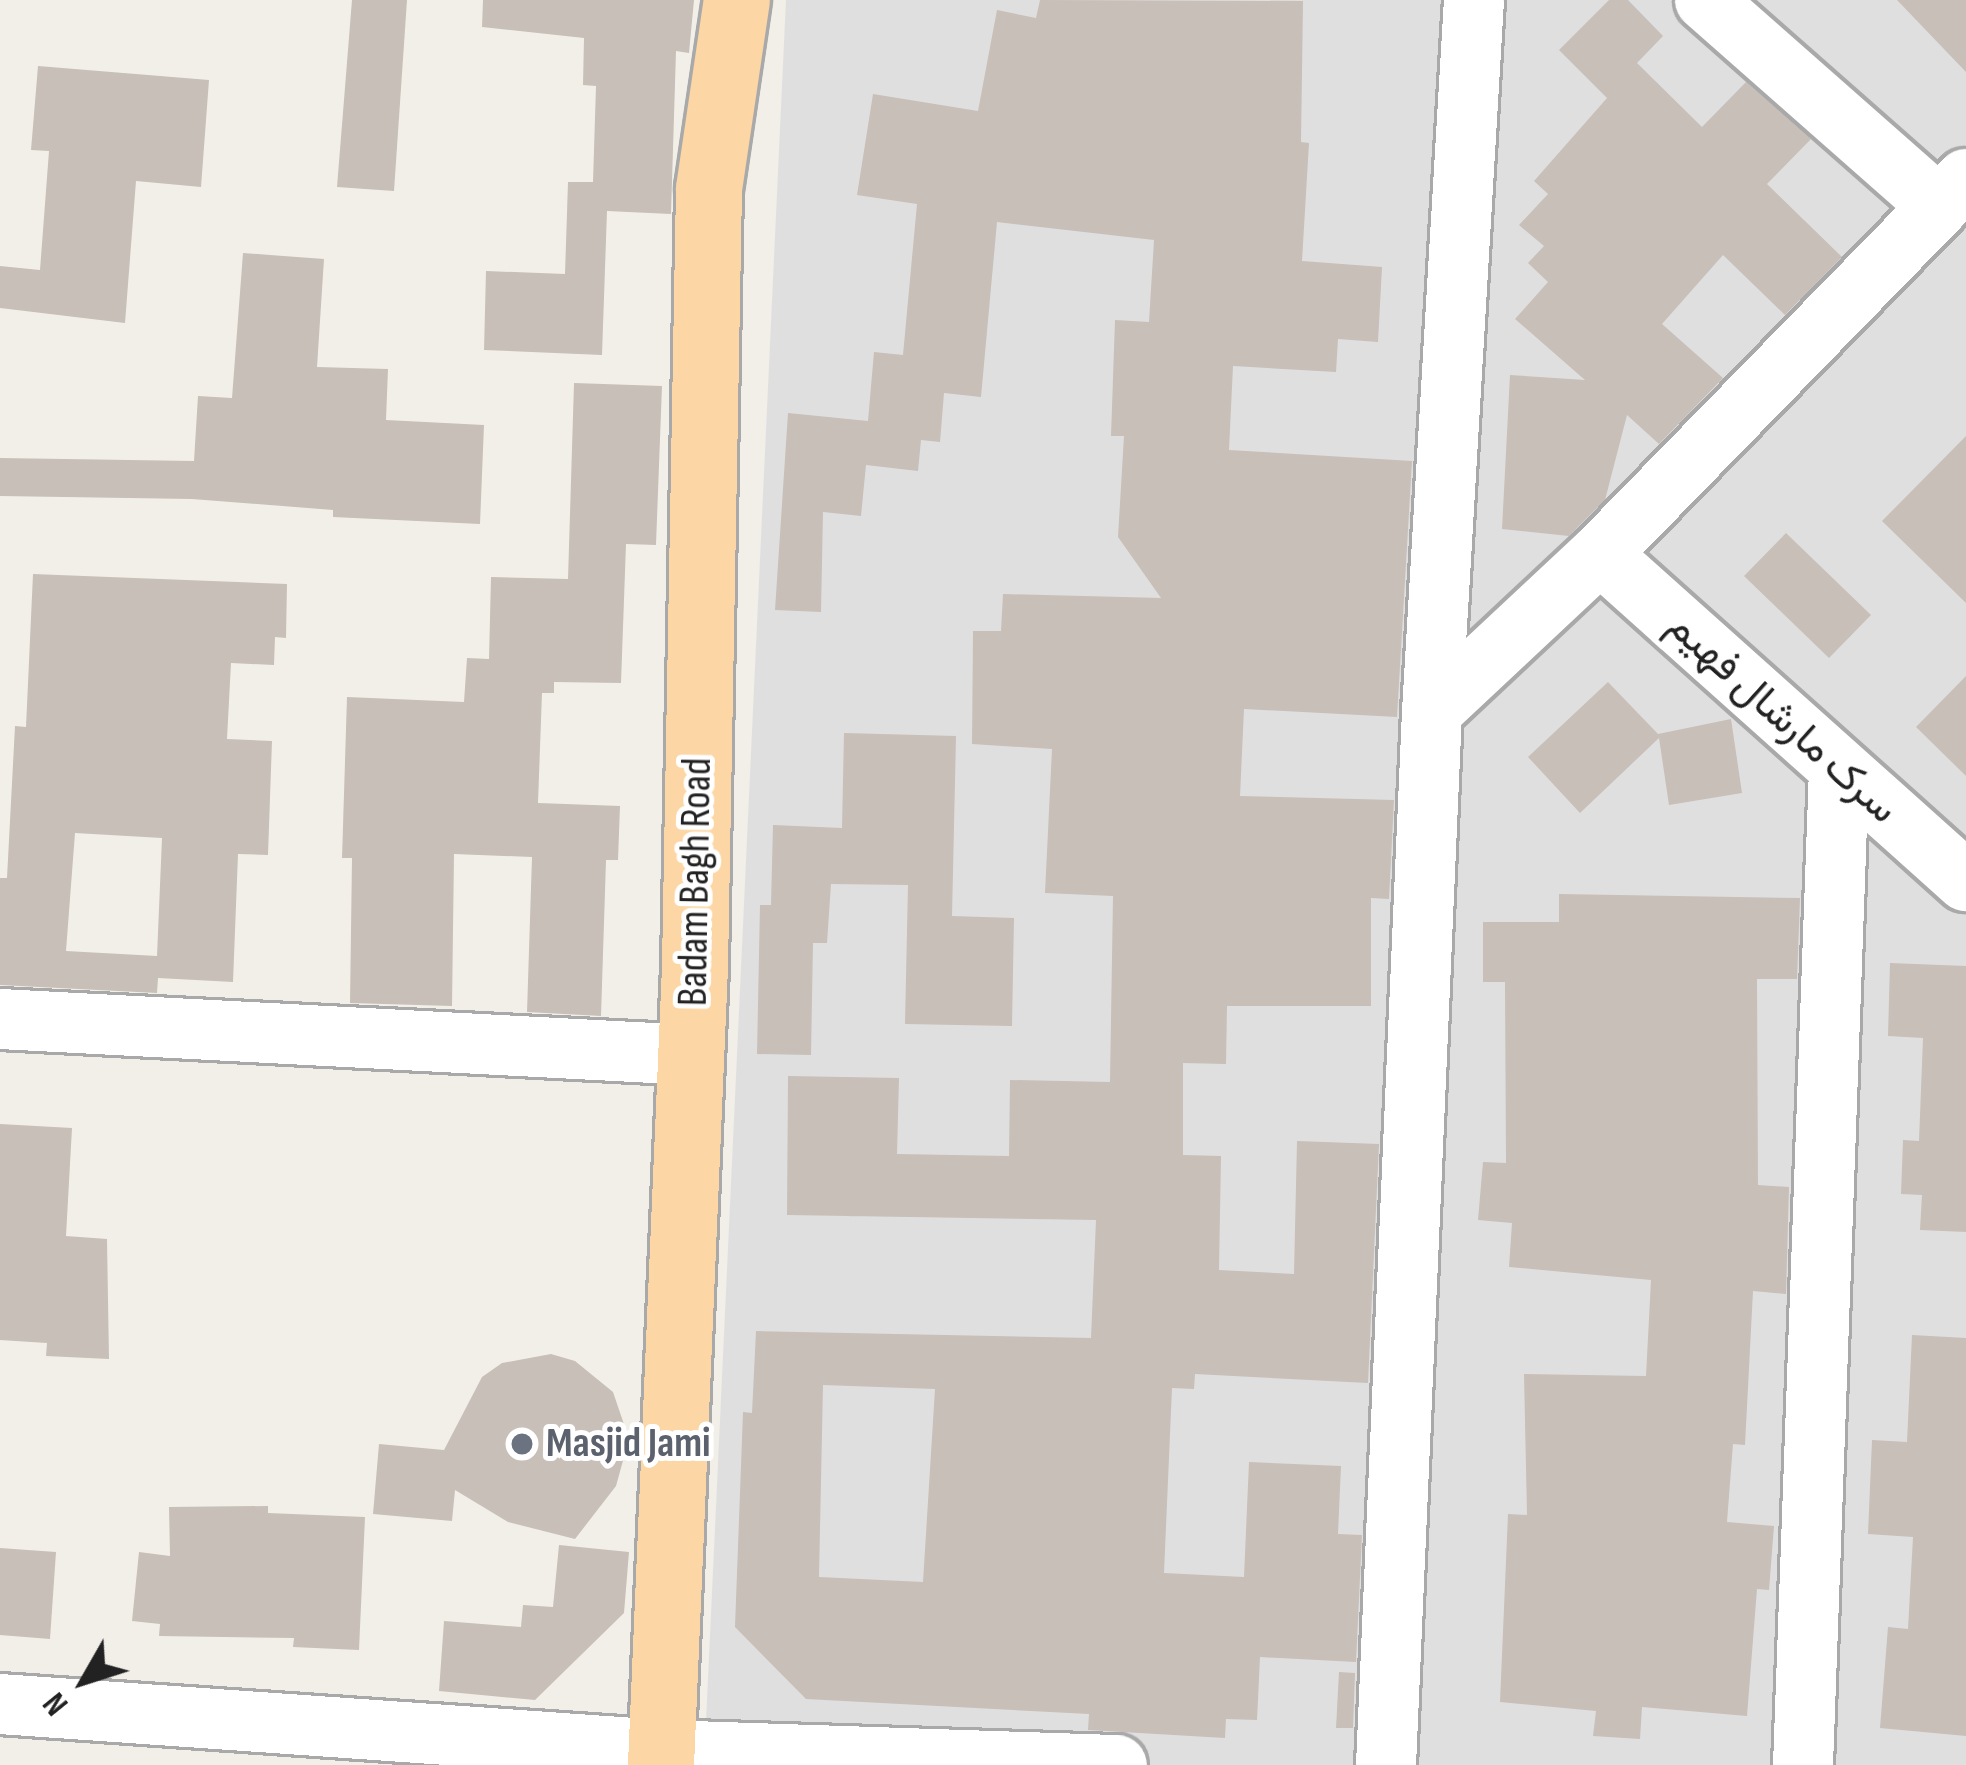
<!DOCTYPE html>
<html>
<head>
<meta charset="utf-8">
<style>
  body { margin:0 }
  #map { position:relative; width:1966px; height:1765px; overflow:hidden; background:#f2efe9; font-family:"Sofia Sans Condensed",Vazirmatn,sans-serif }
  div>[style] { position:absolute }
  .residential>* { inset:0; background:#e0dfdf }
  .building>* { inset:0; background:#c7bfb8 }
  .roads { filter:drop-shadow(3px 0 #a9a9a9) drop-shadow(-3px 0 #a9a9a9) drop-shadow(0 3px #a9a9a9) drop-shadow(0 -3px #a9a9a9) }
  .street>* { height:60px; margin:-30px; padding:0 30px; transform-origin:30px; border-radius:30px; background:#fff }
  .primary>* { height:66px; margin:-33px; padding:0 33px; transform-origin:33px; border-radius:33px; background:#fcd6a4 }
  .dots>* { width:33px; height:33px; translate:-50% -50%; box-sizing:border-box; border:6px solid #fff; border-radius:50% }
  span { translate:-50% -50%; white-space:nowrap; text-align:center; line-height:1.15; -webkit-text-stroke:10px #fff; paint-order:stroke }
  .street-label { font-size:42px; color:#222 }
  .worship-label { font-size:42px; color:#5b616d; font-weight:700 }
  .left { translate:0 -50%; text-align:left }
  .north { position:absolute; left:24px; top:1621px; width:120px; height:120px; -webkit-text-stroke:9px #fff; paint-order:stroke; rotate:231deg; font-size:33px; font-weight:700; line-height:48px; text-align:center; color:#222 }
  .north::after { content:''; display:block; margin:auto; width:42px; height:54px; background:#222; clip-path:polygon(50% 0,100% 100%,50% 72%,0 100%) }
</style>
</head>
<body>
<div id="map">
  <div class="residential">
    <i style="clip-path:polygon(786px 0,1966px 0,1966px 1765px,704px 1765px)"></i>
  </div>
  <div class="building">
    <i style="clip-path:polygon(352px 0,407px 0,394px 191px,337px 187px)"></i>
    <i style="clip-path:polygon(483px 0,694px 0,689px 53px,676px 51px,671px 214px,607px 211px,602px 355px,484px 350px,486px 271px,565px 274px,568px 182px,593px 182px,596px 86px,583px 85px,584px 38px,482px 27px)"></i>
    <i style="clip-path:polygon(evenodd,1040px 0,1303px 1px,1301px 142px,1309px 143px,1302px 261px,1382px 267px,1378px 342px,1338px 339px,1336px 372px,1233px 366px,1229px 450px,1412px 461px,1397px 717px,1244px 709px,1240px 796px,1394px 800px,1389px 899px,1371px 898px,1371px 1006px,1227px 1006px,1226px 1064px,1183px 1063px,1183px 1155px,1221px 1156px,1219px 1270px,1294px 1274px,1297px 1141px,1379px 1144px,1368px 1383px,1195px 1374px,1194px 1389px,1172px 1388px,1164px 1573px,1244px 1577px,1249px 1462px,1341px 1466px,1338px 1534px,1362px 1535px,1356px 1662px,1260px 1657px,1257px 1720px,1226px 1719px,1225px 1738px,1088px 1730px,1089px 1714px,806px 1699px,735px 1627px,743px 1412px,752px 1413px,756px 1331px,1091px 1338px,1096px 1220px,787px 1215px,788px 1076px,899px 1078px,897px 1154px,1009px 1156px,1010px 1080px,1110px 1082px,1113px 896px,1045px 893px,1052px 749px,972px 744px,973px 631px,1001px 631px,1003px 594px,1161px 598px,1118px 537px,1124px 436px,1111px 436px,1115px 320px,1149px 322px,1154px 240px,997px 222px,981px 397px,944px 393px,940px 442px,921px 440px,918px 471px,866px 465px,861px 516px,823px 512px,821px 612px,775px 610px,788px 413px,868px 421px,874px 352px,903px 355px,917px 204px,857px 195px,873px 94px,978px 111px,997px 10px,1036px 18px,1040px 0,823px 1385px,935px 1389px,923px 1582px,819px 1577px,823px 1385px)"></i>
    <i style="clip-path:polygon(1609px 0,1628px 0,1663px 36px,1637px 63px,1702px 127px,1746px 82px,1811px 139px,1767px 184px,1842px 257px,1785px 315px,1723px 255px,1662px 324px,1723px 378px,1659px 444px,1627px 415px,1605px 500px,1569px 536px,1502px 529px,1510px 375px,1585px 380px,1515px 319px,1548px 282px,1528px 263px,1544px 246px,1519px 225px,1548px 194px,1534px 181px,1607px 98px,1559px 50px)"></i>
    <i style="clip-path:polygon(1897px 0,1966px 0,1966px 72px)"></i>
    <i style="clip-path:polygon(38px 66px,209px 80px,201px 187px,136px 181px,125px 323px,0 308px,0 266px,40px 270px,49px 151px,31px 150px)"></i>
    <i style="clip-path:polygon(243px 253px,324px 259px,317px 367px,388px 369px,386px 420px,484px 425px,480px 524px,333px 517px,333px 510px,192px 499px,0 496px,0 458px,194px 461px,198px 396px,232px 398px)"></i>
    <i style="clip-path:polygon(574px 383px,662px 386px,656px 545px,626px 544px,621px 683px,554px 682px,554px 693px,542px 693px,538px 803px,620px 806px,618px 860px,606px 860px,601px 1016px,527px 1012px,532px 857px,454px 854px,452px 1006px,350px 1003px,352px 858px,342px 858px,347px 697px,464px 702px,467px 658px,489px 659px,491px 577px,568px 579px)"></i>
    <i style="clip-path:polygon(1966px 436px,1966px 603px,1882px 521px)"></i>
    <i style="clip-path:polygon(1786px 533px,1871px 615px,1829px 658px,1744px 576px)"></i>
    <i style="clip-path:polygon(evenodd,33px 574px,287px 584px,286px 638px,275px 637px,274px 665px,231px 663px,227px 739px,272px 741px,268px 855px,238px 854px,233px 982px,158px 978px,157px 993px,0 985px,0 878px,7px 878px,15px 726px,26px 727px,33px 574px,75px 833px,162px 838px,157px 956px,66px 951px,75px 833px)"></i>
    <i style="clip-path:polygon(1966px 676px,1966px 776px,1916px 727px)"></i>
    <i style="clip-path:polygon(1608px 682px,1658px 734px,1731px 719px,1742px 793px,1669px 805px,1659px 738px,1580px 813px,1528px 757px)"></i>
    <i style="clip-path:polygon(844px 733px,956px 736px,952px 916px,1014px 918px,1012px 1026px,905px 1024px,908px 885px,831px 884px,827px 943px,813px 943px,811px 1055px,757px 1054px,760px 905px,771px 905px,773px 825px,842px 828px)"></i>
    <i style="clip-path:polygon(1559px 894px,1800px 898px,1797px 979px,1757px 979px,1758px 1185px,1789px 1187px,1786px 1294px,1753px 1291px,1745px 1445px,1733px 1444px,1727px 1522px,1774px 1526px,1769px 1590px,1757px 1589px,1747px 1716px,1642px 1707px,1640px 1739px,1593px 1736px,1596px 1711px,1500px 1702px,1508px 1514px,1527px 1515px,1524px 1374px,1646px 1376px,1651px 1280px,1509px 1267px,1512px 1223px,1478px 1220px,1483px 1162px,1506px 1163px,1505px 982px,1483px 982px,1483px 922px,1559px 922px)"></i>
    <i style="clip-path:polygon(1890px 963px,1966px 966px,1966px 1232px,1920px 1230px,1922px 1195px,1901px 1194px,1903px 1140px,1919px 1141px,1923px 1038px,1888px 1036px)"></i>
    <i style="clip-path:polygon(0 1124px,72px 1128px,66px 1236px,107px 1239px,109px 1359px,46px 1356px,47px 1343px,0 1340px)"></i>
    <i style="clip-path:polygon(1912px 1335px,1966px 1338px,1966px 1736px,1880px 1728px,1888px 1627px,1908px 1629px,1913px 1537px,1868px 1534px,1872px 1440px,1907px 1442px)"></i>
    <i style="clip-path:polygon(551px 1354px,575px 1361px,613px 1392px,629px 1439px,616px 1486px,575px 1539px,508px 1522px,455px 1490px,452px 1521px,373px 1514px,379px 1444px,444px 1450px,482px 1377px,502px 1363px)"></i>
    <i style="clip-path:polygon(268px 1506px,268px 1513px,365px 1517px,359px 1650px,293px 1647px,294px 1638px,159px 1636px,160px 1624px,132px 1621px,139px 1552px,170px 1556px,169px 1507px)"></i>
    <i style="clip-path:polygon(559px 1545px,629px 1552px,624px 1613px,535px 1700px,439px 1691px,444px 1621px,521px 1627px,523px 1605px,553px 1607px)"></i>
    <i style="clip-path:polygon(0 1548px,56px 1552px,50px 1639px,0 1635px)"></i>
    <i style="clip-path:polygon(1339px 1672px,1355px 1673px,1353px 1728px,1336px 1728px)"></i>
  </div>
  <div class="roads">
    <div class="street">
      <i style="left:1705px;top:0;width:312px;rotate:41.4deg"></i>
      <i style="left:1600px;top:554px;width:491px;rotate:41.8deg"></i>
      <i style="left:1432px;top:711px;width:230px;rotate:-43.1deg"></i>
      <i style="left:1600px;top:554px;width:524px;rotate:-45.7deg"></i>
      <i style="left:0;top:1019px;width:692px;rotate:2.98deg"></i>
      <i style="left:0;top:1704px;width:664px;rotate:3.97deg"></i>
      <i style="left:662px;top:1750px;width:455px;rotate:1.9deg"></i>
      <i style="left:1386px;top:1765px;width:1055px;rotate:-87.5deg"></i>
      <i style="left:1432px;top:711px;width:712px;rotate:-86.62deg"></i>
      <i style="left:1803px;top:1765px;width:995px;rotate:-87.93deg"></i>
    </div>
    <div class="primary">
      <i style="left:661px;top:1765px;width:799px;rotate:-87.56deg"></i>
      <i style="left:695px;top:967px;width:778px;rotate:-88.97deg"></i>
      <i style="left:709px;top:189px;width:191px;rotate:-81.6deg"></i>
    </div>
  </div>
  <div class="dots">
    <i style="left:522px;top:1444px;background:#6b7280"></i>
  </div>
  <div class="street-label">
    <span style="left:1782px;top:718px;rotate:42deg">سرک مارشال فهیم</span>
    <span style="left:696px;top:882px;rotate:-89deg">Badam Bagh Road</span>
  </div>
  <div class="worship-label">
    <span class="left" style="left:546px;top:1444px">Masjid Jami</span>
  </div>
  <div class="north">N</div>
</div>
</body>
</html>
